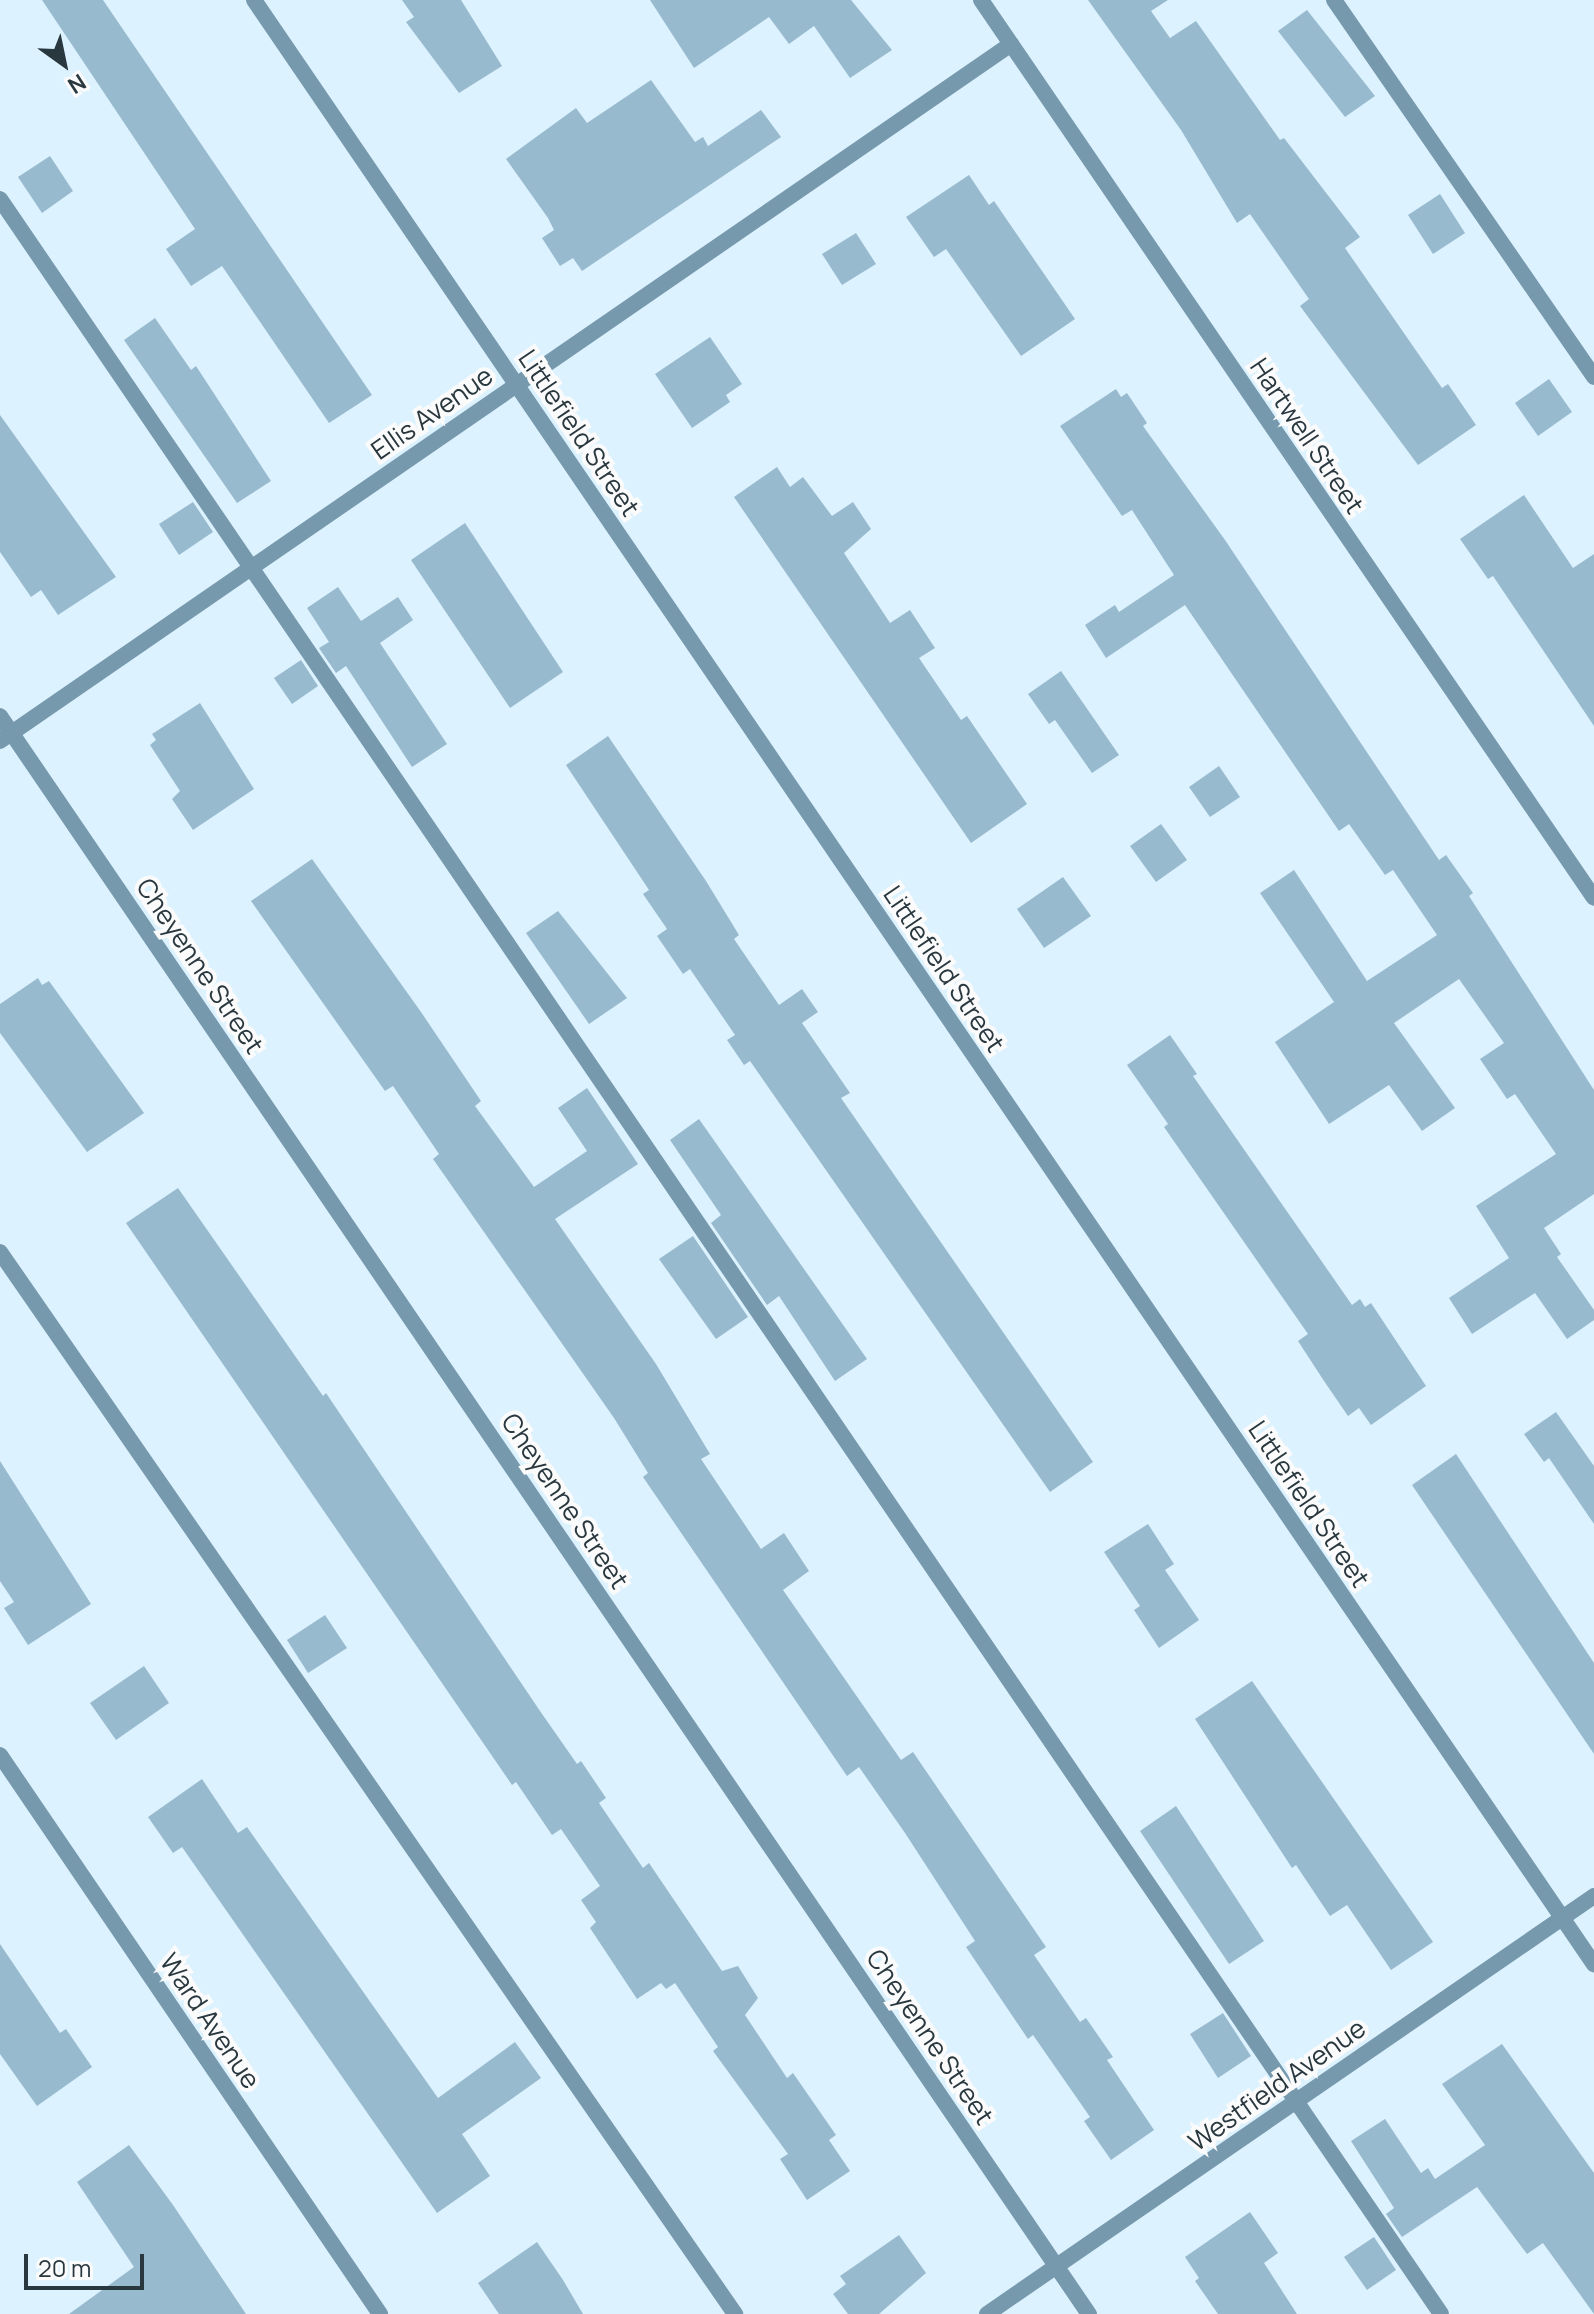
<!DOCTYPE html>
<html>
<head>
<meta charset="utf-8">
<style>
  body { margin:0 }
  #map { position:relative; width:1594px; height:2314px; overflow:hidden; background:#ddf2ff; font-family:Manrope,sans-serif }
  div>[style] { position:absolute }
  .building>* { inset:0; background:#98bace }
  .service>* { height:16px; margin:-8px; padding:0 8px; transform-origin:8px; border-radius:8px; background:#7799ad }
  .minor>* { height:16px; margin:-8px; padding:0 8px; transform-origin:8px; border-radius:8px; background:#7799ad }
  span { translate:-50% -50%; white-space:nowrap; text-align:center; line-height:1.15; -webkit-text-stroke:8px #fbfbfb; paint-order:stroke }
  .street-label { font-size:26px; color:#29373f }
  .north { position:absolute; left:24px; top:24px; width:80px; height:80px; -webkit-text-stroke:6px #fbfbfb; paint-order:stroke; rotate:147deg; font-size:22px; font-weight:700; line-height:32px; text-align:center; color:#29373f }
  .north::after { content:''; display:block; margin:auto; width:28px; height:36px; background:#29373f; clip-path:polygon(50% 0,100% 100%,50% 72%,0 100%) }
  .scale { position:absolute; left:24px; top:2254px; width:120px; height:36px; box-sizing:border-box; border:4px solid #29373f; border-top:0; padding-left:10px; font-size:24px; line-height:28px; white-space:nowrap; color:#29373f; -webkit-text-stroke:6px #fbfbfb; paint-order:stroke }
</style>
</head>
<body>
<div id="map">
  <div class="building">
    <i style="clip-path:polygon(42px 0,103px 0,372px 395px,329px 423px,222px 266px,191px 286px,166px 249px,195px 229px)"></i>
    <i style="clip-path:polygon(402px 0,461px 0,502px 66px,459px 93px,406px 22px,414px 17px)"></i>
    <i style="clip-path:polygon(650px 0,851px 0,892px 50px,850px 78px,814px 26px,789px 44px,769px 17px,694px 68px)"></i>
    <i style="clip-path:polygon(1088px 0,1168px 0,1151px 11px,1170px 38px,1196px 21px,1280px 140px,1284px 138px,1360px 237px,1345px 248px,1442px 388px,1448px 384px,1476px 425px,1418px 465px,1300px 306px,1309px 299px,1250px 214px,1237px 223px,1181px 130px)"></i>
    <i style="clip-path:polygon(1307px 10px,1375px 96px,1345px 117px,1278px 31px)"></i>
    <i style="clip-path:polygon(651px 80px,695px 142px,703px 137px,708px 146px,761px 110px,781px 137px,582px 271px,573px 258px,560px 266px,542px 238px,554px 230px,548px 218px,506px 159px,576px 108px,587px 123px)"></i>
    <i style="clip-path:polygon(50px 156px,73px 191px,42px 213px,18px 177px)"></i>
    <i style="clip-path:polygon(969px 175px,989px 205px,994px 201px,1075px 319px,1021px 356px,946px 249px,934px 257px,906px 217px)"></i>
    <i style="clip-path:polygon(1440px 194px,1465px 233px,1433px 254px,1408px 215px)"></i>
    <i style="clip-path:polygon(856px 233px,876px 264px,842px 285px,822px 254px)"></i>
    <i style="clip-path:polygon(155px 318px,191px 370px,196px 366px,271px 481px,237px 503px,124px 340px)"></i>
    <i style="clip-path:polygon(710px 337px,742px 384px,726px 395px,730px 402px,692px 428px,655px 374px)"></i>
    <i style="clip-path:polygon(1549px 379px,1572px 412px,1538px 436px,1515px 403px)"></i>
    <i style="clip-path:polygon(1116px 389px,1121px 397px,1127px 393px,1147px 423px,1143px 426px,1225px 540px,1439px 860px,1446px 855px,1473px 893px,1469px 896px,1594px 1090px,1594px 1194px,1544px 1228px,1561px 1254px,1557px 1257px,1594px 1310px,1594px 1320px,1567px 1339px,1535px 1293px,1472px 1334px,1449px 1298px,1509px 1258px,1476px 1206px,1556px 1154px,1515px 1094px,1507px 1099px,1480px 1059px,1504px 1043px,1459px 979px,1394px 1023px,1455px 1108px,1422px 1131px,1389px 1085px,1329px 1124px,1275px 1042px,1334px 1002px,1260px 893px,1294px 870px,1367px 981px,1437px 935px,1393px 870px,1385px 875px,1349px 824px,1339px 831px,1185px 605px,1106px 658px,1085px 625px,1115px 605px,1119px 612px,1174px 575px,1132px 510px,1122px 516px,1060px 426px)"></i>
    <i style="clip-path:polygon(0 415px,116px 577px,58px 615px,41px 590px,31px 597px,0 552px)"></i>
    <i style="clip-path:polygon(777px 467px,790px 487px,803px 477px,832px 516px,853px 502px,871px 529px,844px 553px,890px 623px,910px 610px,935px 648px,919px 658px,961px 720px,967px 716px,1027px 804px,971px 843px,734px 497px)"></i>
    <i style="clip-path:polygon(1524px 495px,1573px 568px,1594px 554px,1594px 726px,1493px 576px,1488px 579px,1460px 539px)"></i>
    <i style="clip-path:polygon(193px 502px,213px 532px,179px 555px,159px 524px)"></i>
    <i style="clip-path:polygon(465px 523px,563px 672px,510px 708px,411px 560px)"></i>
    <i style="clip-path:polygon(338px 587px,361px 621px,398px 597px,413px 620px,380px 643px,447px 744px,412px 767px,346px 666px,336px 673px,319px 648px,329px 642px,307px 608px)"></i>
    <i style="clip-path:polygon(301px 660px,318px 686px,292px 704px,274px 678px)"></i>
    <i style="clip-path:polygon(1061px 671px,1119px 755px,1092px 773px,1055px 720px,1049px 724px,1028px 694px)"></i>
    <i style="clip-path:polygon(200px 703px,254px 789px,193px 830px,172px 799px,180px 791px,150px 745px,156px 740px,152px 734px)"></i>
    <i style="clip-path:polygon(608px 736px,706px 881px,739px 935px,734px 939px,779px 1005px,802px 989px,818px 1012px,802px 1023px,850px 1093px,841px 1098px,1093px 1462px,1050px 1492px,750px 1061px,744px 1065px,727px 1040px,735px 1035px,690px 969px,683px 974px,657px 936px,667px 929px,643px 894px,649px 890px,566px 765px)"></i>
    <i style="clip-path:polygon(1219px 766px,1240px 797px,1210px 817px,1189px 787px)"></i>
    <i style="clip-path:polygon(1161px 824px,1187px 860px,1156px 882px,1130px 846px)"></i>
    <i style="clip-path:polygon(312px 859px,421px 1012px,481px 1101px,475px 1106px,534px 1187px,587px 1151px,558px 1108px,587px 1088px,638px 1164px,555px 1219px,656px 1364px,710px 1454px,701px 1459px,761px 1549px,784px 1533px,809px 1571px,783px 1590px,901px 1760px,913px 1752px,1046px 1947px,1034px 1955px,1080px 2022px,1086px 2018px,1113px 2057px,1107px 2060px,1154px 2130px,1111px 2160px,1084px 2121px,1090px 2117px,1033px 2035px,1028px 2039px,966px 1947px,975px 1941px,905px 1833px,859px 1767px,847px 1776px,643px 1477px,648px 1473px,614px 1418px,433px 1159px,439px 1154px,393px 1086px,385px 1091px,251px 901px)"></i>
    <i style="clip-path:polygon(1063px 877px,1091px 916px,1044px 948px,1017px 909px)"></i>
    <i style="clip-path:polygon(558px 911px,627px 998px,589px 1024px,526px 933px)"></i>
    <i style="clip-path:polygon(38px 978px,42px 985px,49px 981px,144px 1113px,87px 1152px,0 1033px,0 1004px)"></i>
    <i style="clip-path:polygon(1170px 1035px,1197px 1074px,1193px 1076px,1352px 1305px,1360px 1299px,1365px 1307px,1371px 1303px,1426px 1386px,1371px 1425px,1359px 1408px,1348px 1416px,1324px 1381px,1298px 1341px,1308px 1334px,1164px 1127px,1168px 1124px,1127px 1065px)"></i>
    <i style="clip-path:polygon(699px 1119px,867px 1359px,835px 1381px,779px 1296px,767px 1305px,711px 1223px,721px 1215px,670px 1140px)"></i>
    <i style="clip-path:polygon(178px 1188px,323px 1396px,326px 1393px,540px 1711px,577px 1764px,581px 1761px,606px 1798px,599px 1803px,643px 1868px,649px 1863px,722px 1971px,738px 1966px,758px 1998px,745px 2015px,787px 2078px,793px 2073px,836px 2135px,829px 2140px,850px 2171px,807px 2200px,780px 2159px,788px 2154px,713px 2051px,718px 2047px,675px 1983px,666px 1989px,661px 1983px,637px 1999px,590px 1928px,596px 1922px,581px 1900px,600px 1886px,561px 1829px,552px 1835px,516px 1782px,512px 1785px,126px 1223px)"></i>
    <i style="clip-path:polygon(693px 1236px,748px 1317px,716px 1339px,659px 1259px)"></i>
    <i style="clip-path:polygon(1556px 1412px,1594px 1466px,1594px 1524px,1549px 1458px,1544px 1462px,1524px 1434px)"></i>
    <i style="clip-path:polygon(1456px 1454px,1594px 1663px,1594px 1754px,1412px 1485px)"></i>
    <i style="clip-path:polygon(0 1461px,91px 1604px,28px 1645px,4px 1608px,14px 1602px,0 1581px)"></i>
    <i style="clip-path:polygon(1148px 1524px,1174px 1564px,1165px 1570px,1199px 1620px,1159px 1648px,1134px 1610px,1140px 1606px,1104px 1552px)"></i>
    <i style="clip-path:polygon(325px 1615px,347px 1648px,308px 1673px,287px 1640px)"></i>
    <i style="clip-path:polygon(144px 1666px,169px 1703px,116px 1740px,90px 1703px)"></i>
    <i style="clip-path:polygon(1252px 1681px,1433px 1942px,1391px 1970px,1347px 1905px,1330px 1916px,1296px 1865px,1292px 1868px,1195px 1719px)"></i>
    <i style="clip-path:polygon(202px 1779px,238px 1833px,247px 1827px,438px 2098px,515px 2042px,541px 2078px,462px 2134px,490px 2176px,437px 2213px,182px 1847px,173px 1853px,148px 1817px)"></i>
    <i style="clip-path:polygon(1176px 1806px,1264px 1941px,1229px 1964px,1140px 1831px)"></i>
    <i style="clip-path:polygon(0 1944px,60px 2033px,66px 2029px,92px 2067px,37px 2106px,0 2054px)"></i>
    <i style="clip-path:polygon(1223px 2013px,1251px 2056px,1218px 2078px,1190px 2034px)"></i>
    <i style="clip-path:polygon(1502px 2044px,1594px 2173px,1594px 2314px,1543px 2243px,1527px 2254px,1477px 2187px,1402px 2237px,1386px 2214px,1394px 2208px,1351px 2141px,1385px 2119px,1421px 2173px,1428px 2168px,1435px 2179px,1485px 2145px,1442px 2084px)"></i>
    <i style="clip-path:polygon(129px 2145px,173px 2205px,246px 2314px,69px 2314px,134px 2267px,77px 2182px)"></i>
    <i style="clip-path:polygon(1250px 2212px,1278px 2253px,1264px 2263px,1297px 2314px,1218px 2314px,1195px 2281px,1199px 2278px,1185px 2257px)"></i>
    <i style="clip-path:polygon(899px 2235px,926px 2273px,879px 2314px,848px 2314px,833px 2294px,846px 2284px,840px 2276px)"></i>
    <i style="clip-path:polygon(1374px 2237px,1396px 2270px,1367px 2290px,1344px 2257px)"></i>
    <i style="clip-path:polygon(537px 2242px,563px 2280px,583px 2314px,499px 2314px,478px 2283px)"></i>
  </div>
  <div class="service">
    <i style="left:1334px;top:0;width:458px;rotate:55.4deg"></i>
    <i style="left:0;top:199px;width:2559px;rotate:55.73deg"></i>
    <i style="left:0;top:1252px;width:1292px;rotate:55.31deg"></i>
  </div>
  <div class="minor">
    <i style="left:254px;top:0;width:2378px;rotate:55.7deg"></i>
    <i style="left:981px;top:0;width:1087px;rotate:55.68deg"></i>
    <i style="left:0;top:716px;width:1934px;rotate:55.73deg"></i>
    <i style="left:0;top:741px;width:1228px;rotate:-34.58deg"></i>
    <i style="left:0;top:1755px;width:676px;rotate:55.79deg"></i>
    <i style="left:987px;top:2314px;width:737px;rotate:-34.55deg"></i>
  </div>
  <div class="street-label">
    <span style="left:432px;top:413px;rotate:-35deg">Ellis Avenue</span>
    <span style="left:579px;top:433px;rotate:56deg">Littlefield Street</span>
    <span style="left:1307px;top:436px;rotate:56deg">Hartwell Street</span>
    <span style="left:200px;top:966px;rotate:56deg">Cheyenne Street</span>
    <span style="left:944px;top:969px;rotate:56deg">Littlefield Street</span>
    <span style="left:565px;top:1501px;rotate:56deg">Cheyenne Street</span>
    <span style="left:1309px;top:1504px;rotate:56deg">Littlefield Street</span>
    <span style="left:210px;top:2021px;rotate:56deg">Ward Avenue</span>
    <span style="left:930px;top:2037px;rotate:56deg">Cheyenne Street</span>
    <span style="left:1277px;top:2085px;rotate:-35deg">Westfield Avenue</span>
  </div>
  <div class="north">N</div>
  <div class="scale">20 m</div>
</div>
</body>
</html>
